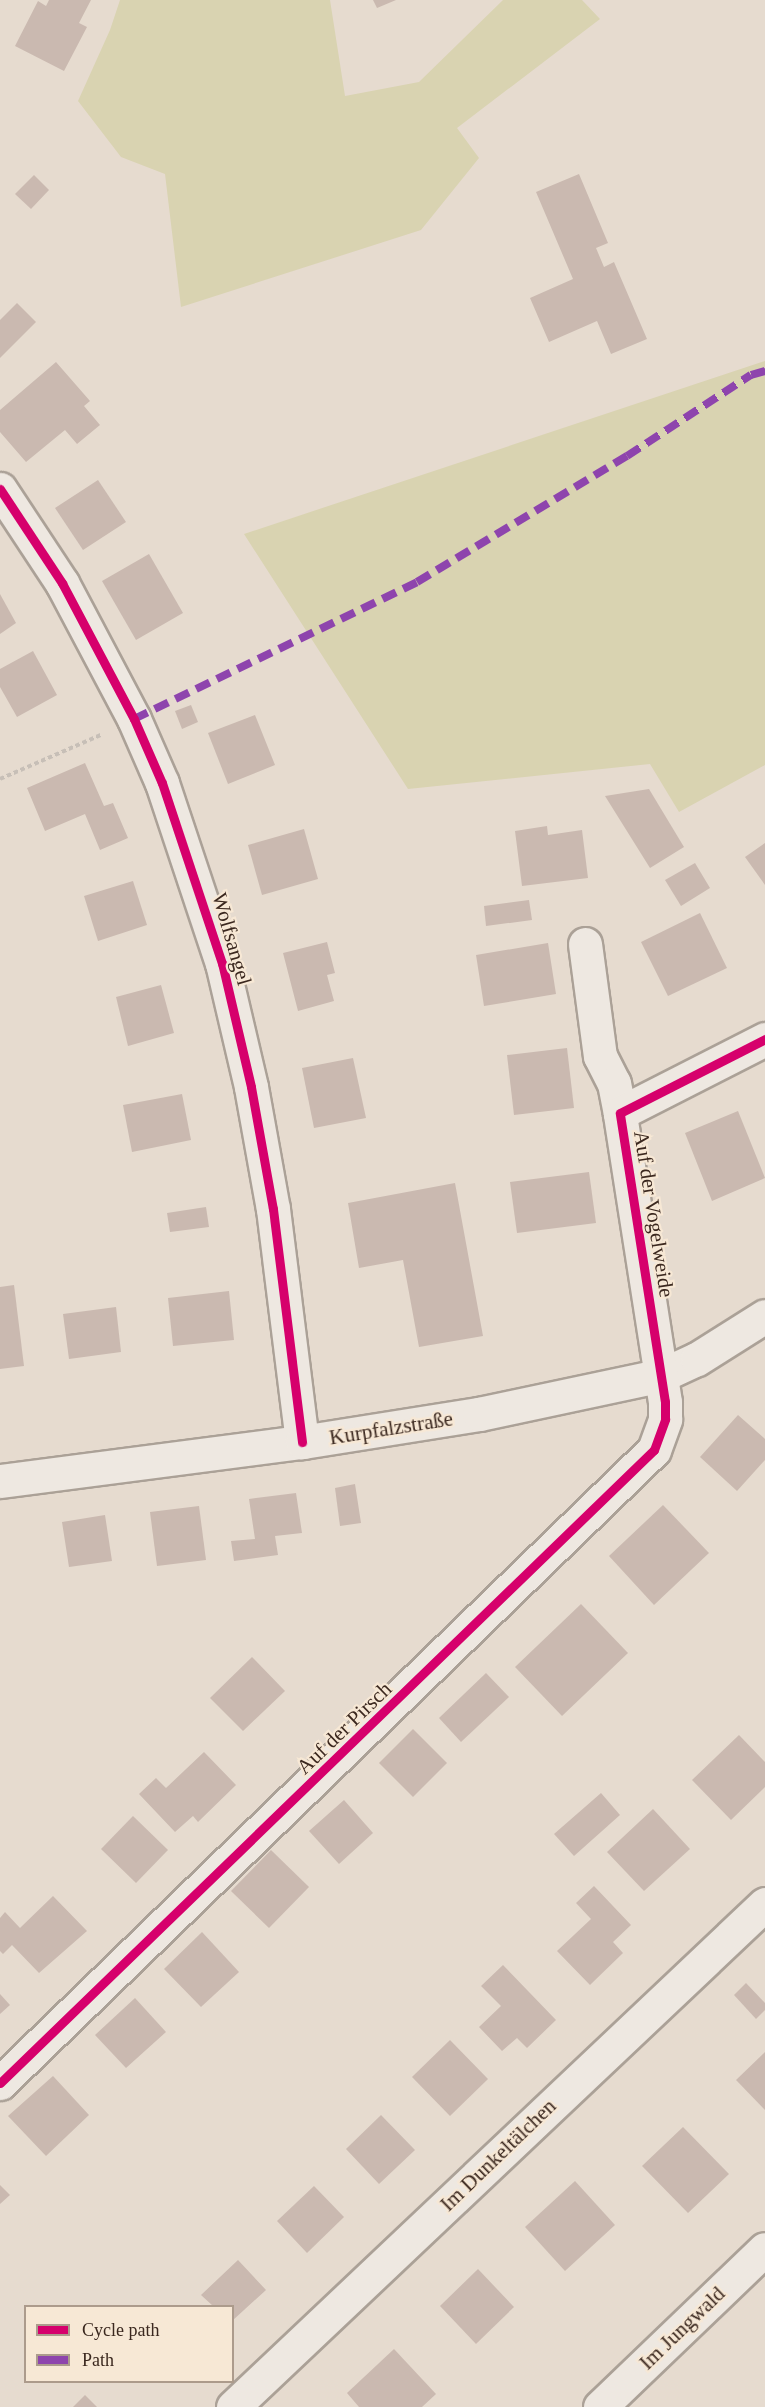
<!DOCTYPE html>
<html>
<head>
<meta charset="utf-8">
<style>
  body { margin:0 }
  #map { position:relative; width:765px; height:2407px; overflow:hidden; background:#e6dbcf; font-family:Georgia,serif }
  div>[style] { position:absolute }
  .green>* { inset:0; background:#d9d3b1 }
  .building>* { inset:0; background:#cab9b0 }
  .path>* { height:4px; margin-top:-2px; transform-origin:0; background:repeating-linear-gradient(90deg,#c7bfb7 0 4.5px,transparent 0 7.5px) }
  .roads { filter:drop-shadow(2px 0 #aba197) drop-shadow(-2px 0 #aba197) drop-shadow(0 2px #aba197) drop-shadow(0 -2px #aba197) }
  .street>* { height:33px; margin:-16.5px; padding:0 16.5px; transform-origin:16.5px; border-radius:16.5px; background:#eee8e1 }
  .quiet>* { height:8px; margin-top:-4px; transform-origin:0; background:repeating-linear-gradient(90deg,#8e44ad 0 15px,transparent 0 23px) }
  .cycleway>* { height:9px; margin:-4.5px; padding:0 4.5px; transform-origin:4.5px; border-radius:4.5px; background:#d6006c }
  span { translate:-50% -50%; white-space:nowrap; text-align:center; line-height:1.15; -webkit-text-stroke:4.5px #f7e8d5; paint-order:stroke }
  .street-label { font-size:21px; color:#3b281f }
  .legend { position:absolute; left:24px; top:2305px; width:210px; height:78px; box-sizing:border-box; background:#f7e8d5; border:2px solid #ac9b8c; margin:0; padding:8px 10px; list-style:none; font-size:18px; color:#3b281f }
  .legend li { display:flex; align-items:center; gap:12px; height:30px }
  .legend b { width:30px; border:2px solid #ac9b8c }
</style>
</head>
<body>
<div id="map">
  <div class="green">
    <i style="clip-path:polygon(120px 0,330px 0,345px 96px,419px 82px,503px 0,582px 0,600px 19px,457px 128px,479px 158px,421px 230px,181px 307px,165px 174px,121px 157px,78px 101px,110px 30px)"></i>
    <i style="clip-path:polygon(765px 361px,765px 765px,679px 812px,650px 764px,408px 789px,244px 534px)"></i>
  </div>
  <div class="building">
    <i style="clip-path:polygon(49px 0,91px 0,79px 23px,87px 27px,64px 71px,15px 46px,38px 1px,46px 6px)"></i>
    <i style="clip-path:polygon(373px 0,396px 0,377px 8px)"></i>
    <i style="clip-path:polygon(579px 174px,608px 243px,596px 248px,604px 267px,614px 262px,647px 339px,611px 354px,597px 321px,549px 342px,530px 298px,573px 279px,536px 192px)"></i>
    <i style="clip-path:polygon(34px 175px,49px 190px,31px 209px,15px 194px)"></i>
    <i style="clip-path:polygon(17px 303px,36px 322px,0 358px,0 320px)"></i>
    <i style="clip-path:polygon(56px 362px,90px 401px,84px 406px,100px 425px,77px 444px,65px 430px,26px 462px,0 432px,0 410px)"></i>
    <i style="clip-path:polygon(98px 480px,126px 522px,83px 550px,55px 508px)"></i>
    <i style="clip-path:polygon(149px 554px,183px 613px,136px 640px,102px 581px)"></i>
    <i style="clip-path:polygon(0 594px,16px 623px,0 634px)"></i>
    <i style="clip-path:polygon(33px 651px,57px 695px,17px 717px,0 687px,0 669px)"></i>
    <i style="clip-path:polygon(191px 705px,198px 722px,182px 729px,175px 711px)"></i>
    <i style="clip-path:polygon(255px 715px,275px 765px,228px 784px,208px 733px)"></i>
    <i style="clip-path:polygon(85px 763px,104px 806px,113px 803px,128px 838px,100px 850px,85px 814px,45px 831px,27px 788px)"></i>
    <i style="clip-path:polygon(649px 789px,684px 847px,650px 868px,605px 796px)"></i>
    <i style="clip-path:polygon(547px 826px,548px 835px,582px 830px,588px 878px,522px 886px,515px 831px)"></i>
    <i style="clip-path:polygon(304px 829px,318px 879px,262px 895px,248px 845px)"></i>
    <i style="clip-path:polygon(765px 843px,765px 885px,745px 857px)"></i>
    <i style="clip-path:polygon(695px 863px,710px 888px,681px 906px,665px 880px)"></i>
    <i style="clip-path:polygon(133px 881px,147px 925px,98px 941px,84px 896px)"></i>
    <i style="clip-path:polygon(529px 900px,532px 920px,486px 926px,484px 906px)"></i>
    <i style="clip-path:polygon(700px 913px,727px 968px,668px 996px,641px 942px)"></i>
    <i style="clip-path:polygon(327px 942px,335px 973px,327px 975px,334px 1001px,298px 1011px,283px 953px)"></i>
    <i style="clip-path:polygon(548px 943px,556px 994px,484px 1006px,476px 955px)"></i>
    <i style="clip-path:polygon(161px 985px,174px 1033px,128px 1046px,116px 997px)"></i>
    <i style="clip-path:polygon(567px 1048px,574px 1108px,514px 1115px,507px 1055px)"></i>
    <i style="clip-path:polygon(353px 1058px,366px 1118px,314px 1128px,302px 1068px)"></i>
    <i style="clip-path:polygon(182px 1094px,191px 1140px,132px 1152px,123px 1105px)"></i>
    <i style="clip-path:polygon(738px 1111px,765px 1178px,712px 1201px,685px 1133px)"></i>
    <i style="clip-path:polygon(589px 1172px,596px 1223px,517px 1233px,510px 1182px)"></i>
    <i style="clip-path:polygon(455px 1183px,483px 1336px,419px 1347px,403px 1260px,359px 1268px,348px 1203px)"></i>
    <i style="clip-path:polygon(206px 1207px,209px 1227px,170px 1232px,167px 1213px)"></i>
    <i style="clip-path:polygon(14px 1285px,24px 1366px,0 1369px,0 1287px)"></i>
    <i style="clip-path:polygon(229px 1291px,234px 1340px,173px 1346px,168px 1298px)"></i>
    <i style="clip-path:polygon(116px 1307px,121px 1352px,69px 1359px,63px 1314px)"></i>
    <i style="clip-path:polygon(738px 1415px,765px 1439px,765px 1460px,737px 1491px,700px 1457px)"></i>
    <i style="clip-path:polygon(355px 1484px,361px 1523px,340px 1526px,335px 1488px)"></i>
    <i style="clip-path:polygon(296px 1493px,302px 1533px,275px 1536px,278px 1555px,234px 1561px,231px 1541px,255px 1539px,249px 1499px)"></i>
    <i style="clip-path:polygon(663px 1505px,709px 1553px,654px 1605px,609px 1556px)"></i>
    <i style="clip-path:polygon(199px 1506px,206px 1560px,157px 1566px,150px 1512px)"></i>
    <i style="clip-path:polygon(105px 1515px,112px 1561px,69px 1567px,62px 1522px)"></i>
    <i style="clip-path:polygon(581px 1604px,628px 1653px,562px 1716px,515px 1667px)"></i>
    <i style="clip-path:polygon(252px 1657px,285px 1691px,243px 1731px,210px 1698px)"></i>
    <i style="clip-path:polygon(486px 1673px,509px 1697px,461px 1742px,439px 1718px)"></i>
    <i style="clip-path:polygon(413px 1729px,447px 1763px,413px 1797px,379px 1763px)"></i>
    <i style="clip-path:polygon(739px 1735px,765px 1762px,765px 1787px,731px 1820px,692px 1780px)"></i>
    <i style="clip-path:polygon(204px 1752px,236px 1785px,198px 1822px,193px 1816px,175px 1832px,139px 1794px,156px 1778px,166px 1788px)"></i>
    <i style="clip-path:polygon(601px 1793px,620px 1815px,574px 1856px,554px 1834px)"></i>
    <i style="clip-path:polygon(344px 1800px,373px 1833px,339px 1864px,309px 1831px)"></i>
    <i style="clip-path:polygon(653px 1809px,690px 1849px,644px 1891px,607px 1852px)"></i>
    <i style="clip-path:polygon(133px 1816px,168px 1850px,136px 1883px,101px 1849px)"></i>
    <i style="clip-path:polygon(271px 1850px,309px 1887px,269px 1928px,231px 1891px)"></i>
    <i style="clip-path:polygon(594px 1886px,631px 1925px,613px 1942px,623px 1953px,590px 1985px,557px 1951px,591px 1919px,576px 1903px)"></i>
    <i style="clip-path:polygon(53px 1896px,87px 1931px,39px 1973px,12px 1945px,3px 1954px,0 1951px,0 1918px,5px 1912px,20px 1928px)"></i>
    <i style="clip-path:polygon(202px 1932px,239px 1972px,201px 2007px,164px 1969px)"></i>
    <i style="clip-path:polygon(503px 1965px,556px 2020px,527px 2048px,517px 2038px,502px 2051px,479px 2027px,501px 2006px,481px 1986px)"></i>
    <i style="clip-path:polygon(746px 1983px,765px 2003px,765px 2010px,756px 2019px,734px 1995px)"></i>
    <i style="clip-path:polygon(0 1994px,10px 2005px,0 2014px)"></i>
    <i style="clip-path:polygon(135px 1998px,166px 2032px,126px 2068px,95px 2035px)"></i>
    <i style="clip-path:polygon(450px 2040px,488px 2079px,450px 2116px,412px 2077px)"></i>
    <i style="clip-path:polygon(765px 2052px,765px 2110px,736px 2080px)"></i>
    <i style="clip-path:polygon(53px 2076px,89px 2115px,46px 2156px,8px 2116px)"></i>
    <i style="clip-path:polygon(381px 2115px,415px 2150px,379px 2184px,346px 2149px)"></i>
    <i style="clip-path:polygon(683px 2127px,729px 2174px,688px 2213px,642px 2166px)"></i>
    <i style="clip-path:polygon(575px 2181px,615px 2225px,565px 2271px,525px 2227px)"></i>
    <i style="clip-path:polygon(0 2185px,10px 2195px,0 2204px)"></i>
    <i style="clip-path:polygon(314px 2186px,344px 2217px,307px 2253px,277px 2221px)"></i>
    <i style="clip-path:polygon(238px 2260px,266px 2290px,232px 2321px,232px 2306px,213px 2306px,201px 2295px)"></i>
    <i style="clip-path:polygon(478px 2269px,514px 2307px,476px 2344px,440px 2306px)"></i>
    <i style="clip-path:polygon(394px 2349px,436px 2394px,422px 2407px,359px 2407px,347px 2393px)"></i>
    <i style="clip-path:polygon(85px 2395px,97px 2407px,73px 2407px)"></i>
  </div>
  <div class="path">
    <i style="left:0;top:779px;width:112px;rotate:-23.6deg"></i>
  </div>
  <div class="roads">
    <div class="street">
      <i style="left:0;top:489px;width:113px;rotate:56.6deg"></i>
      <i style="left:62px;top:583px;width:154px;rotate:62.1deg"></i>
      <i style="left:134px;top:719px;width:70px;rotate:66.4deg"></i>
      <i style="left:162px;top:783px;width:190px;rotate:71.6deg"></i>
      <i style="left:222px;top:963px;width:127px;rotate:76.8deg"></i>
      <i style="left:251px;top:1087px;width:124px;rotate:79.8deg"></i>
      <i style="left:273px;top:1209px;width:235px;rotate:82.9deg"></i>
      <i style="left:585px;top:944px;width:113px;rotate:82.4deg"></i>
      <i style="left:600px;top:1056px;width:30px;rotate:63deg"></i>
      <i style="left:614px;top:1083px;width:31px;rotate:79deg"></i>
      <i style="left:0;top:1481px;width:305px;rotate:-7.4deg"></i>
      <i style="left:302px;top:1442px;width:179px;rotate:-9deg"></i>
      <i style="left:479px;top:1414px;width:187px;rotate:-12deg"></i>
      <i style="left:662px;top:1375px;width:38px;rotate:-25deg"></i>
      <i style="left:697px;top:1359px;width:80px;rotate:-32.3deg"></i>
      <i style="left:0;top:2083px;width:910px;rotate:-44.07deg"></i>
      <i style="left:654px;top:1450px;width:33px;rotate:-70deg"></i>
      <i style="left:665px;top:1419px;width:17px;rotate:-90deg"></i>
      <i style="left:665px;top:1402px;width:292px;rotate:-98.9deg"></i>
      <i style="left:620px;top:1113px;width:163px;rotate:-27deg"></i>
      <i style="left:233px;top:2407px;width:732px;rotate:-43.4deg"></i>
      <i style="left:600px;top:2407px;width:228px;rotate:-43.8deg"></i>
    </div>
  </div>
  <div class="quiet">
    <i style="left:134px;top:719px;width:314px;rotate:-25.8deg"></i>
    <i style="left:417px;top:582px;width:245px;rotate:-31deg"></i>
    <i style="left:627px;top:456px;width:148px;rotate:-33.2deg"></i>
    <i style="left:751px;top:375px;width:15px;rotate:-16deg"></i>
  </div>
  <div class="cycleway">
    <i style="left:0;top:489px;width:113px;rotate:56.6deg"></i>
    <i style="left:62px;top:583px;width:154px;rotate:62.1deg"></i>
    <i style="left:134px;top:719px;width:70px;rotate:66.4deg"></i>
    <i style="left:162px;top:783px;width:190px;rotate:71.6deg"></i>
    <i style="left:222px;top:963px;width:127px;rotate:76.8deg"></i>
    <i style="left:251px;top:1087px;width:124px;rotate:79.8deg"></i>
    <i style="left:273px;top:1209px;width:235px;rotate:82.9deg"></i>
    <i style="left:0;top:2083px;width:910px;rotate:-44.07deg"></i>
    <i style="left:654px;top:1450px;width:33px;rotate:-70deg"></i>
    <i style="left:665px;top:1419px;width:17px;rotate:-90deg"></i>
    <i style="left:665px;top:1402px;width:292px;rotate:-98.9deg"></i>
    <i style="left:620px;top:1113px;width:163px;rotate:-27deg"></i>
  </div>
  <div class="street-label">
    <span style="left:232px;top:939px;rotate:74deg">Wolfsangel</span>
    <span style="left:654px;top:1214px;rotate:81deg">Auf der Vogelweide</span>
    <span style="left:391px;top:1428px;rotate:-9deg">Kurpfalzstraße</span>
    <span style="left:344px;top:1728px;rotate:-44deg">Auf der Pirsch</span>
    <span style="left:498px;top:2155px;rotate:-44deg">Im Dunkeltälchen</span>
    <span style="left:682px;top:2328px;rotate:-44deg">Im Jungwald</span>
  </div>
  <ul class="legend">
  <li><b style="height:8px;background:#d6006c"></b>Cycle path</li>
  <li><b style="height:8px;background:#8e44ad"></b>Path</li>
  </ul>
</div>
</body>
</html>
